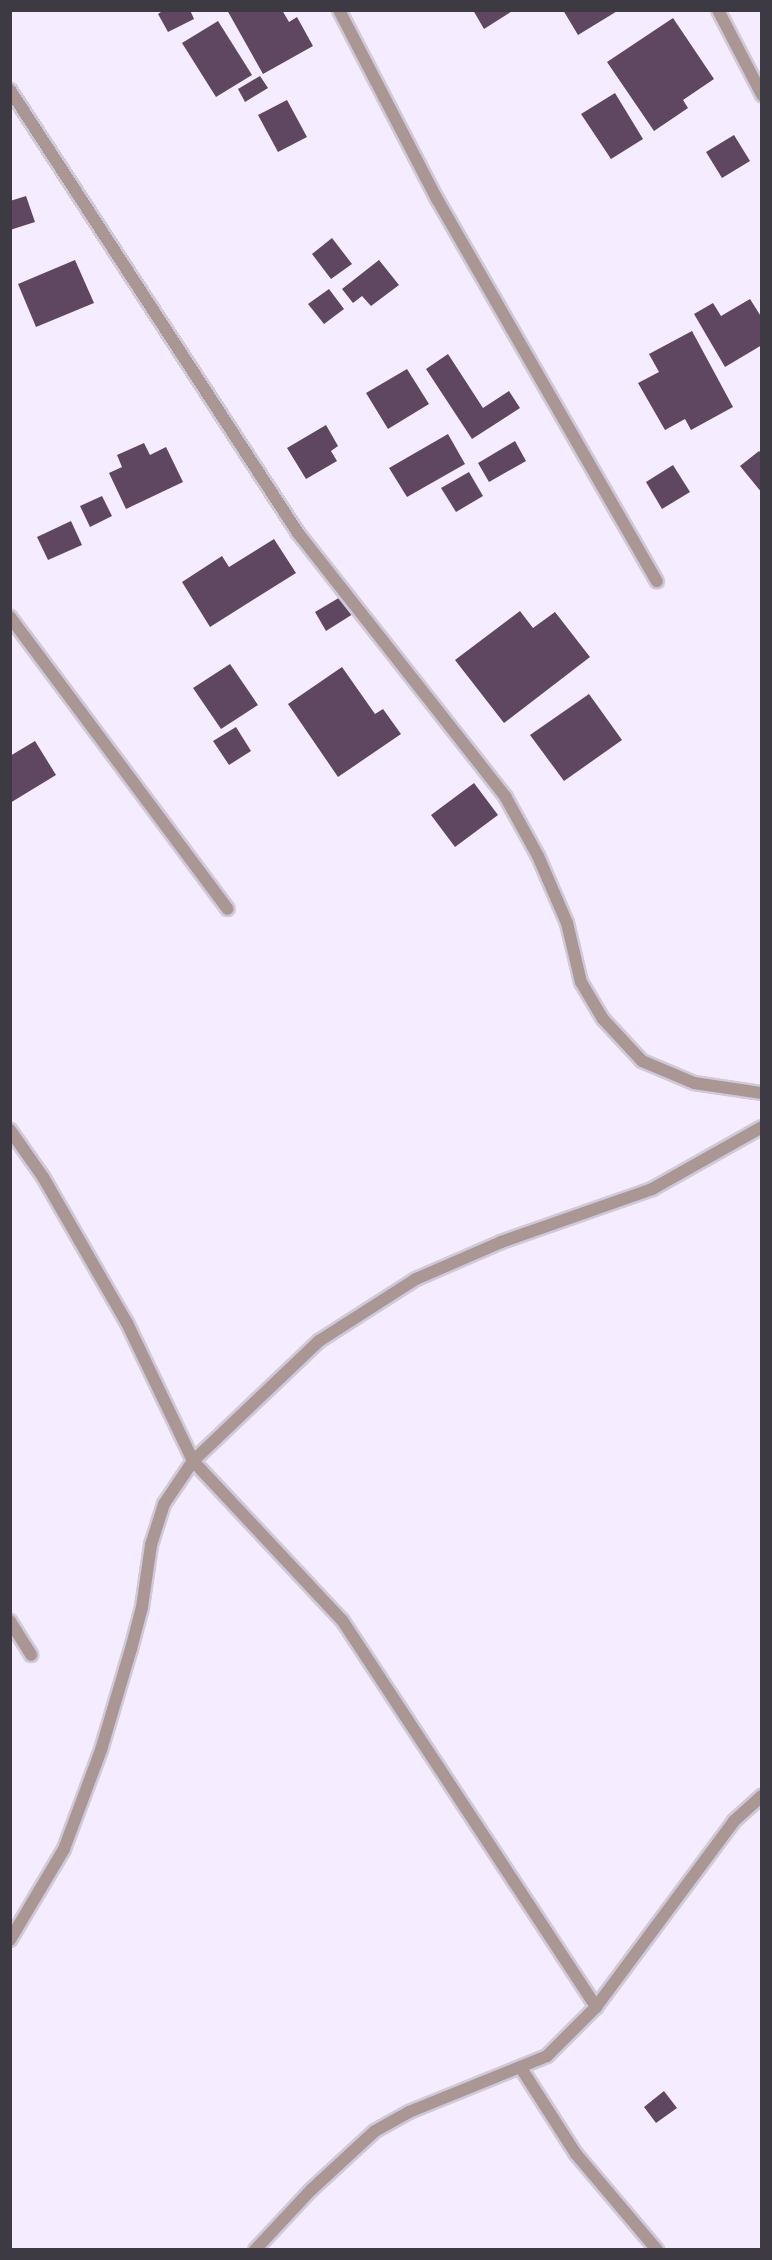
<!DOCTYPE html>
<html>
<head>
<meta charset="utf-8">
<style>
  body { margin:0 }
  #map { position:relative; width:772px; height:2260px; overflow:hidden; background:#f5edff; font-family:Karla,sans-serif }
  div>[style] { position:absolute }
  .building>* { inset:0; background:#604761 }
  .roads { filter:drop-shadow(2px 0 #d0c9d9) drop-shadow(-2px 0 #d0c9d9) drop-shadow(0 2px #d0c9d9) drop-shadow(0 -2px #d0c9d9) }
  .street>* { height:12px; margin:-6px; padding:0 6px; transform-origin:6px; border-radius:6px; background:#aa9794 }
  span { translate:-50% -50%; white-space:nowrap; text-align:center; line-height:1.15; -webkit-text-stroke:6px #fefefe; paint-order:stroke }
  .frame { position:absolute; inset:0; border:12px solid #3e3a43; pointer-events:none }
</style>
</head>
<body>
<div id="map">
  <div class="building">
    <i style="clip-path:polygon(164px 10px,190px 10px,194px 19px,168px 32px,158px 14px)"></i>
    <i style="clip-path:polygon(227px 10px,282px 10px,289px 22px,297px 17px,313px 46px,263px 74px)"></i>
    <i style="clip-path:polygon(473px 10px,514px 10px,484px 29px)"></i>
    <i style="clip-path:polygon(563px 10px,619px 10px,578px 35px)"></i>
    <i style="clip-path:polygon(673px 18px,714px 79px,683px 100px,688px 108px,654px 131px,607px 62px)"></i>
    <i style="clip-path:polygon(218px 21px,252px 75px,216px 97px,182px 43px)"></i>
    <i style="clip-path:polygon(260px 76px,268px 88px,245px 102px,238px 89px)"></i>
    <i style="clip-path:polygon(615px 93px,643px 139px,611px 159px,581px 114px)"></i>
    <i style="clip-path:polygon(287px 100px,307px 137px,278px 152px,258px 115px)"></i>
    <i style="clip-path:polygon(734px 135px,750px 161px,722px 178px,706px 152px)"></i>
    <i style="clip-path:polygon(26px 196px,35px 222px,10px 230px,10px 201px)"></i>
    <i style="clip-path:polygon(332px 238px,352px 264px,331px 279px,312px 254px)"></i>
    <i style="clip-path:polygon(75px 260px,94px 303px,36px 327px,18px 284px)"></i>
    <i style="clip-path:polygon(379px 260px,399px 285px,371px 306px,362px 296px,353px 303px,342px 289px)"></i>
    <i style="clip-path:polygon(329px 289px,344px 309px,324px 324px,308px 304px)"></i>
    <i style="clip-path:polygon(750px 299px,762px 318px,762px 345px,725px 367px,694px 314px,713px 303px,721px 316px)"></i>
    <i style="clip-path:polygon(692px 331px,733px 407px,691px 430px,685px 419px,665px 430px,638px 383px,659px 372px,649px 354px)"></i>
    <i style="clip-path:polygon(448px 354px,483px 408px,509px 391px,520px 408px,472px 439px,426px 369px)"></i>
    <i style="clip-path:polygon(407px 369px,429px 404px,388px 429px,366px 393px)"></i>
    <i style="clip-path:polygon(326px 425px,338px 446px,331px 451px,337px 461px,306px 479px,287px 448px)"></i>
    <i style="clip-path:polygon(448px 434px,465px 464px,407px 497px,389px 468px)"></i>
    <i style="clip-path:polygon(515px 441px,526px 461px,489px 482px,478px 463px)"></i>
    <i style="clip-path:polygon(144px 443px,150px 455px,166px 447px,183px 482px,126px 509px,109px 473px,122px 467px,117px 455px)"></i>
    <i style="clip-path:polygon(759px 451px,762px 454px,762px 493px,740px 466px)"></i>
    <i style="clip-path:polygon(673px 465px,690px 492px,662px 509px,646px 482px)"></i>
    <i style="clip-path:polygon(469px 472px,483px 496px,456px 512px,441px 488px)"></i>
    <i style="clip-path:polygon(102px 496px,112px 516px,90px 527px,80px 506px)"></i>
    <i style="clip-path:polygon(71px 521px,82px 545px,48px 560px,37px 537px)"></i>
    <i style="clip-path:polygon(274px 539px,296px 573px,210px 627px,182px 582px,222px 556px,229px 567px)"></i>
    <i style="clip-path:polygon(342px 596px,353px 614px,326px 631px,315px 612px)"></i>
    <i style="clip-path:polygon(520px 611px,533px 628px,555px 612px,590px 657px,504px 723px,455px 660px)"></i>
    <i style="clip-path:polygon(230px 664px,258px 705px,221px 729px,193px 688px)"></i>
    <i style="clip-path:polygon(342px 667px,375px 714px,383px 709px,401px 734px,338px 777px,288px 704px)"></i>
    <i style="clip-path:polygon(589px 694px,622px 740px,564px 781px,530px 735px)"></i>
    <i style="clip-path:polygon(236px 727px,251px 751px,229px 765px,213px 741px)"></i>
    <i style="clip-path:polygon(35px 741px,56px 775px,10px 803px,10px 756px)"></i>
    <i style="clip-path:polygon(474px 783px,498px 815px,455px 847px,431px 815px)"></i>
    <i style="clip-path:polygon(664px 2091px,677px 2108px,656px 2123px,644px 2107px)"></i>
  </div>
  <div class="roads">
    <div class="street">
      <i style="left:339px;top:10px;width:213px;rotate:62.6deg"></i>
      <i style="left:437px;top:199px;width:441px;rotate:60.1deg"></i>
      <i style="left:718px;top:10px;width:96px;rotate:62.6deg"></i>
      <i style="left:10px;top:90px;width:528px;rotate:56.97deg"></i>
      <i style="left:298px;top:533px;width:335px;rotate:51.8deg"></i>
      <i style="left:505px;top:796px;width:68px;rotate:61.2deg"></i>
      <i style="left:538px;top:856px;width:73px;rotate:66.6deg"></i>
      <i style="left:567px;top:923px;width:61px;rotate:76.7deg"></i>
      <i style="left:581px;top:982px;width:43px;rotate:59.3deg"></i>
      <i style="left:603px;top:1019px;width:57px;rotate:47.1deg"></i>
      <i style="left:642px;top:1061px;width:56px;rotate:22.9deg"></i>
      <i style="left:694px;top:1083px;width:69px;rotate:8.4deg"></i>
      <i style="left:10px;top:617px;width:364px;rotate:53.3deg"></i>
      <i style="left:10px;top:1130px;width:57px;rotate:54.9deg"></i>
      <i style="left:43px;top:1177px;width:168px;rotate:60.1deg"></i>
      <i style="left:127px;top:1323px;width:153px;rotate:64.4deg"></i>
      <i style="left:193px;top:1461px;width:218px;rotate:46.9deg"></i>
      <i style="left:342px;top:1620px;width:463px;rotate:56.7deg"></i>
      <i style="left:10px;top:1621px;width:40px;rotate:58deg"></i>
      <i style="left:10px;top:1940px;width:106px;rotate:-59.3deg"></i>
      <i style="left:64px;top:1849px;width:106px;rotate:-69.5deg"></i>
      <i style="left:101px;top:1750px;width:105px;rotate:-73.5deg"></i>
      <i style="left:131px;top:1649px;width:43px;rotate:-75.3deg"></i>
      <i style="left:142px;top:1607px;width:63px;rotate:-81.7deg"></i>
      <i style="left:151px;top:1545px;width:43px;rotate:-72.4deg"></i>
      <i style="left:164px;top:1504px;width:52px;rotate:-56deg"></i>
      <i style="left:193px;top:1461px;width:174px;rotate:-43.6deg"></i>
      <i style="left:319px;top:1341px;width:115px;rotate:-32.6deg"></i>
      <i style="left:416px;top:1279px;width:93px;rotate:-23.5deg"></i>
      <i style="left:501px;top:1242px;width:160px;rotate:-19.3deg"></i>
      <i style="left:652px;top:1189px;width:126px;rotate:-29.4deg"></i>
      <i style="left:521px;top:2068px;width:102px;rotate:57.4deg"></i>
      <i style="left:576px;top:2154px;width:126px;rotate:49.8deg"></i>
      <i style="left:255px;top:2250px;width:82px;rotate:-47deg"></i>
      <i style="left:311px;top:2190px;width:87px;rotate:-42.7deg"></i>
      <i style="left:375px;top:2131px;width:39px;rotate:-29deg"></i>
      <i style="left:409px;top:2112px;width:149px;rotate:-22.1deg"></i>
      <i style="left:547px;top:2056px;width:69px;rotate:-45deg"></i>
      <i style="left:596px;top:2007px;width:232px;rotate:-53.4deg"></i>
      <i style="left:734px;top:1821px;width:38px;rotate:-42deg"></i>
    </div>
  </div>
  <div class="frame"></div>
</div>
</body>
</html>
